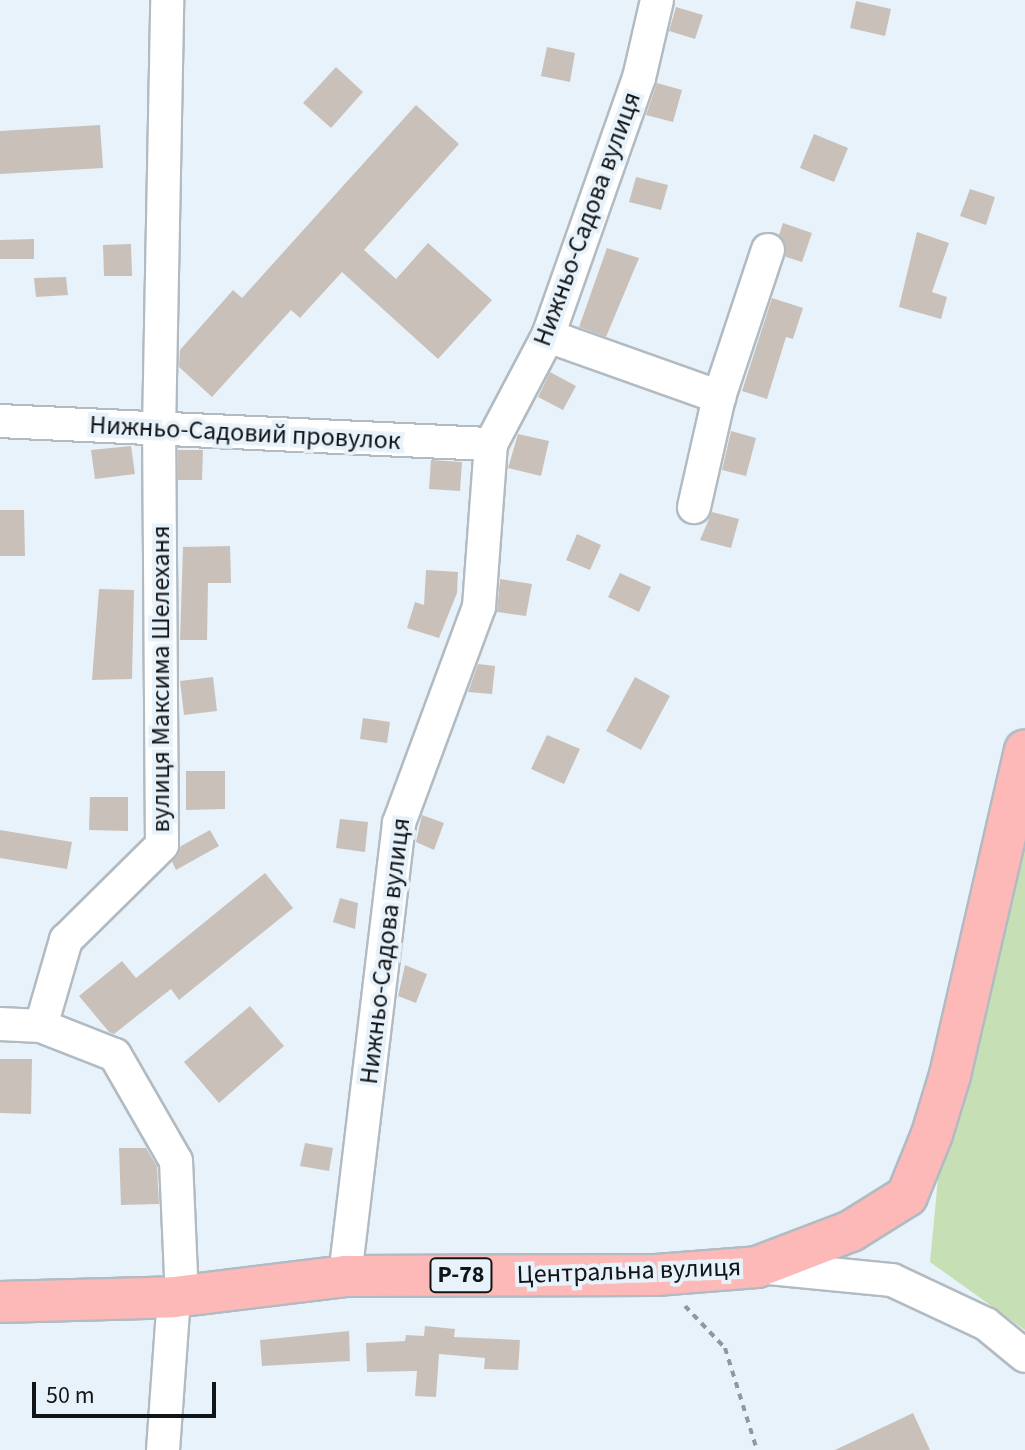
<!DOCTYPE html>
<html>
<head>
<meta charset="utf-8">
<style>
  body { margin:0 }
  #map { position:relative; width:1025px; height:1450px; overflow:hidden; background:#e8f2fa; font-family:"Source Sans 3",sans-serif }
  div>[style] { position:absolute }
  .green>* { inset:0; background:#c7dfb5 }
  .building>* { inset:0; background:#c9c1b9 }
  .path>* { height:4px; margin-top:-2px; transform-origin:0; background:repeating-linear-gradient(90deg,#90979d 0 6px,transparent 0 12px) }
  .roads { filter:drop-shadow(2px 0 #b2bbc2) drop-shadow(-2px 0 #b2bbc2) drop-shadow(0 2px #b2bbc2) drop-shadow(0 -2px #b2bbc2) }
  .minor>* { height:32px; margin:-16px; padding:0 16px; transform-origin:16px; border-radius:16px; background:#fff }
  .major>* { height:40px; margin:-20px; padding:0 20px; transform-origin:20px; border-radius:20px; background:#fcb9b8 }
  span { translate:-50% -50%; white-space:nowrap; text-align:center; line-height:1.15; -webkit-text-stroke:8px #e8f2fa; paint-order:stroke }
  .shield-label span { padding:2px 6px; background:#e8f2fa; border:2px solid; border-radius:6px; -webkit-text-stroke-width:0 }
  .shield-label { font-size:24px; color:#121517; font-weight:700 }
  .street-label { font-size:26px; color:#121517 }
  .scale { position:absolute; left:32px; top:1382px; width:184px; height:36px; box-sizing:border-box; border:4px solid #121517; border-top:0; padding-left:10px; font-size:24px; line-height:28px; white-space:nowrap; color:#121517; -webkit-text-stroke:6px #e8f2fa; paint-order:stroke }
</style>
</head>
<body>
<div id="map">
  <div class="green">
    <i style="clip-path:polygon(1025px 817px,1025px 1330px,930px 1262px,942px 1138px)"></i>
  </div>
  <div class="building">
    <i style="clip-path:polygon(856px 1px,891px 9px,885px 36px,850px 28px)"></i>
    <i style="clip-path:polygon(676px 7px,703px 15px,695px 39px,669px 31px)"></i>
    <i style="clip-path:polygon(547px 47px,575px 53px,570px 82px,541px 76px)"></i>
    <i style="clip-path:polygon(336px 67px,363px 92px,331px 128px,303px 103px)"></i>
    <i style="clip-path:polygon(657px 83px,682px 90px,673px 122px,646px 115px)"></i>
    <i style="clip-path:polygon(416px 105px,459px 144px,364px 250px,396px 279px,428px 243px,492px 300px,438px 359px,342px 272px,300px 318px,291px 310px,212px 397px,179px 367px,180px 350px,233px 290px,242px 298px)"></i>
    <i style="clip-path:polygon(100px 125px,103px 168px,0 174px,0 131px)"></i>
    <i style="clip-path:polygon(814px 134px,848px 148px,834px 182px,800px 168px)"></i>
    <i style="clip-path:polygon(636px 177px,668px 185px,661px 210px,629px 202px)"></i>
    <i style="clip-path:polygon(970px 189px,995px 197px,986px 225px,960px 216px)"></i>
    <i style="clip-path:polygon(783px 223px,812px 233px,802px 262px,786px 257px,779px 235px)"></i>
    <i style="clip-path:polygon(917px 232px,949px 243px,932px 292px,947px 297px,941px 319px,899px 307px)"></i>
    <i style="clip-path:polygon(34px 239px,34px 259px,0 259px,0 240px)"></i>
    <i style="clip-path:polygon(131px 244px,132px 276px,104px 276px,103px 245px)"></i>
    <i style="clip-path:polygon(607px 248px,639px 258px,606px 337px,579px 327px)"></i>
    <i style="clip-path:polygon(66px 277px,68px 295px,36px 297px,34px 278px)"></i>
    <i style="clip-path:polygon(772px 298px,803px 308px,793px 339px,786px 337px,767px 399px,742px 391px)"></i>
    <i style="clip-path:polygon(550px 372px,576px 386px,563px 410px,538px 397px)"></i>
    <i style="clip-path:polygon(731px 431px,756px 438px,746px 476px,722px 470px)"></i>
    <i style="clip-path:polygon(518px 434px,549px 441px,541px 476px,508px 468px)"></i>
    <i style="clip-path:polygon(131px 446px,135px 474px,95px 479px,91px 450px)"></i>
    <i style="clip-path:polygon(178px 450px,203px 450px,202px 480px,178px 480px)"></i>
    <i style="clip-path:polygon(431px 460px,462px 462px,460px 491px,429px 489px)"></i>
    <i style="clip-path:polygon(0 510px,24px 510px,25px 556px,0 556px)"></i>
    <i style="clip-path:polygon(712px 512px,739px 519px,731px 548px,700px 540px)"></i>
    <i style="clip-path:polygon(577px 534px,601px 545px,590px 570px,566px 560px)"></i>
    <i style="clip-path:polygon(230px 546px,231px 583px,208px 583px,207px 640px,180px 640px,183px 547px)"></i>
    <i style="clip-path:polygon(426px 570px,458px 572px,457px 593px,439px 638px,407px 628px,415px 602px,424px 605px)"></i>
    <i style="clip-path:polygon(620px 573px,651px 587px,639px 612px,608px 597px)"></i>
    <i style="clip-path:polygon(500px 579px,532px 584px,526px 616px,497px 612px)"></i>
    <i style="clip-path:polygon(99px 589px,134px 590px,132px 679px,92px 680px)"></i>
    <i style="clip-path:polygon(478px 664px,495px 666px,492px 694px,468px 692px)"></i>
    <i style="clip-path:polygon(213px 677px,217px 711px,184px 715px,180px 681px)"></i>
    <i style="clip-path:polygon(635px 677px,670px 696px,641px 750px,606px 731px)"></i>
    <i style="clip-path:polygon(363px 718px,390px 722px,387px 743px,360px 739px)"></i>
    <i style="clip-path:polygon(547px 735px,580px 749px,564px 784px,531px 769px)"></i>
    <i style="clip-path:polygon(186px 771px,225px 771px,225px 809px,186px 810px)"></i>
    <i style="clip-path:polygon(90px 797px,128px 797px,128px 831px,89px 830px)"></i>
    <i style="clip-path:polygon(422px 815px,444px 823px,434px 850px,416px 842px)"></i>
    <i style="clip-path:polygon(340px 819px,368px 822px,365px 852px,336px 848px)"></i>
    <i style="clip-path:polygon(0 830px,72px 842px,67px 869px,0 858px)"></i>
    <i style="clip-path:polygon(210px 830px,219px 846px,176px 870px,172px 862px,181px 846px)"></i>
    <i style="clip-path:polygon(265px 873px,293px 908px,179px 1000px,171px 989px,114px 1034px,109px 1032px,79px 996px,122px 961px,136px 978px)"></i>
    <i style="clip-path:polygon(340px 898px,358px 903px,355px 929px,333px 922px)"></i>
    <i style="clip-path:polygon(405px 965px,427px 974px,416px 1003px,398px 996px)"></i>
    <i style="clip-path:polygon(250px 1006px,284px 1046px,219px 1103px,184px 1062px)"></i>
    <i style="clip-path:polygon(0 1059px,32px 1059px,31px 1114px,0 1113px)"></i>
    <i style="clip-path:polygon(305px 1143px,333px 1148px,329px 1171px,300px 1166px)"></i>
    <i style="clip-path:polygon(119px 1148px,146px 1148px,157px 1166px,159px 1204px,121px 1205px)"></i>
    <i style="clip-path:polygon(425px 1326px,455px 1329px,454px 1337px,520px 1340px,518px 1370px,484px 1369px,485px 1358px,439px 1354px,436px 1397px,415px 1396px,417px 1371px,367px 1372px,366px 1343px,405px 1341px,406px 1335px,424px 1336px)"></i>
    <i style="clip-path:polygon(349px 1331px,350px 1361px,262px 1366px,260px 1340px)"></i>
    <i style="clip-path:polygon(913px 1413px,930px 1450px,835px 1450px)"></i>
  </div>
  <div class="path">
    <i style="left:685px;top:1306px;width:58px;rotate:46.4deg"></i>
    <i style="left:725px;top:1348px;width:107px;rotate:72.6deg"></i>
  </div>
  <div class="roads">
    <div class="minor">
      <i style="left:548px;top:336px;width:182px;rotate:19.6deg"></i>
      <i style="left:719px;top:397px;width:113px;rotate:102.8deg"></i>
      <i style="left:719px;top:397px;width:155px;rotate:-71.6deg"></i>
      <i style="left:0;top:421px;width:492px;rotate:2.7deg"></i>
      <i style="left:0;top:1024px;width:41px;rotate:2.8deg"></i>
      <i style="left:41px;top:1026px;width:79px;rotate:21.4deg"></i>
      <i style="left:115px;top:1055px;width:122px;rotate:60.1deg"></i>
      <i style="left:176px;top:1161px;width:136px;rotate:87.5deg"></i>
      <i style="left:41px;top:1026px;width:90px;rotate:-73.8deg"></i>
      <i style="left:66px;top:940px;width:135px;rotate:-44.7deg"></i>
      <i style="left:162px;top:845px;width:414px;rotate:-90.4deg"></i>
      <i style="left:159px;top:431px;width:431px;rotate:-88.9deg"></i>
      <i style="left:759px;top:1267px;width:134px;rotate:5.6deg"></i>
      <i style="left:892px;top:1280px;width:104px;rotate:25.1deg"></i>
      <i style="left:986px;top:1324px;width:50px;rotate:39.4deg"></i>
      <i style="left:345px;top:1276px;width:456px;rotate:-83.2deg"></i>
      <i style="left:399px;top:823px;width:230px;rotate:-69.7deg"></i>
      <i style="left:479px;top:607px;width:163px;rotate:-85.8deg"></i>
      <i style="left:491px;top:444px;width:122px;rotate:-62.2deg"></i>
      <i style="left:548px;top:336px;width:274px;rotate:-70.6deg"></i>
      <i style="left:639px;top:78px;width:80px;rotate:-77deg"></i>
      <i style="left:163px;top:1450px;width:153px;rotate:-85.9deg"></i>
    </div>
    <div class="major">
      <i style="left:0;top:1302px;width:174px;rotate:-1.6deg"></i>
      <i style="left:174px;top:1297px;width:172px;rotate:-7deg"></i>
      <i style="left:345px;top:1276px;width:311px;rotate:-0.2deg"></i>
      <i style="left:656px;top:1275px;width:101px;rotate:-4.5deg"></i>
      <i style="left:757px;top:1267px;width:101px;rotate:-21deg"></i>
      <i style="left:851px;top:1231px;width:66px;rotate:-32deg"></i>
      <i style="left:907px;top:1196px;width:67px;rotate:-68deg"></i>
      <i style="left:932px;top:1134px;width:62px;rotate:-73deg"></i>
      <i style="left:950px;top:1075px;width:333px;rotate:-77deg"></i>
    </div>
  </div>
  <div class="shield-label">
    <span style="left:461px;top:1275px">Р-78</span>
  </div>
  <div class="street-label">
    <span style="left:587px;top:219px;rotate:-70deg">Нижньо-Садова вулиця</span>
    <span style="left:245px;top:433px;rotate:3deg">Нижньо-Садовий провулок</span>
    <span style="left:161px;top:679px;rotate:-90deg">вулиця Максима Шелеханя</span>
    <span style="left:385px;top:951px;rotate:-83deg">Нижньо-Садова вулиця</span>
    <span style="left:629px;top:1271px;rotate:-2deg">Центральна вулиця</span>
  </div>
  <div class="scale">50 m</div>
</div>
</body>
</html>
